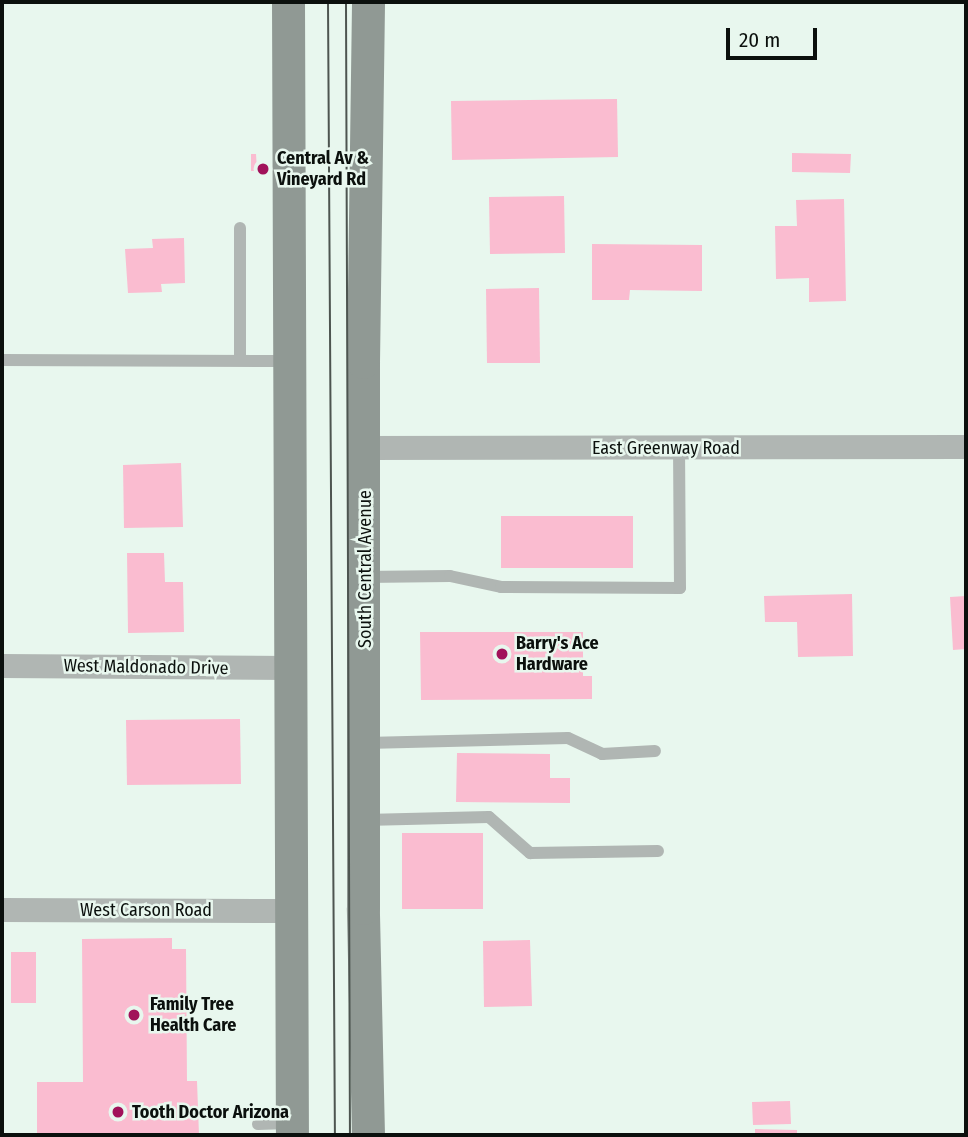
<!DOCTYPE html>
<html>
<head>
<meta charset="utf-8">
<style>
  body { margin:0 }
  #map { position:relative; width:968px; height:1137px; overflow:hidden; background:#e8f7ee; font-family:"Fira Sans Condensed",sans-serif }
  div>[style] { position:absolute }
  .building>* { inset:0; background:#fabcd0 }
  .service>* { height:12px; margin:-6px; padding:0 6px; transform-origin:6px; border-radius:6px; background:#b0b6b3 }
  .minor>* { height:24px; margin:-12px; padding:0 12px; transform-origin:12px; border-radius:12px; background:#b0b6b3 }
  .secondary>* { height:33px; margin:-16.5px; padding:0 16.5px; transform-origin:16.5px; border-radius:16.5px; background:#909994 }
  .tram>* { height:2px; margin:-1px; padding:0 1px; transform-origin:1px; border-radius:1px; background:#4d5550 }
  .dots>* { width:19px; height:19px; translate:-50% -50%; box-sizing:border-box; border:4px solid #e8f7ee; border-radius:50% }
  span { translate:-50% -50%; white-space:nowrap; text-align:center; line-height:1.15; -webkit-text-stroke:5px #e8f7ee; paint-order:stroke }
  .poi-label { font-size:18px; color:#0b100d; font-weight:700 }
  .left { translate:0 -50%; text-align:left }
  .street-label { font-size:18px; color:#0b100d }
  .frame { position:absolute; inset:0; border:4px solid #0b100d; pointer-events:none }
  .scale { position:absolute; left:726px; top:28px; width:91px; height:32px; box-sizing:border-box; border:4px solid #0b100d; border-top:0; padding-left:9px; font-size:21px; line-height:24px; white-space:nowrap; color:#0b100d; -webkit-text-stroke:5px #e8f7ee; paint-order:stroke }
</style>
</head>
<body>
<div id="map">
  <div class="building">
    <i style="clip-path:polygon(617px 99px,618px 157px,452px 160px,451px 101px)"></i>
    <i style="clip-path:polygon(792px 153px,851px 154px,850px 173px,792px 172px)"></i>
    <i style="clip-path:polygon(251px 154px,256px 154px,257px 171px,251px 171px)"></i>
    <i style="clip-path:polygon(564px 196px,565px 253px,490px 254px,489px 197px)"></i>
    <i style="clip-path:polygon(844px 199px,846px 301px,809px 302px,809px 278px,776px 279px,775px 226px,797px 226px,796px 200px)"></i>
    <i style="clip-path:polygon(184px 238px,185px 283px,161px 284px,162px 292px,128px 293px,125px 249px,153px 248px,152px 239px)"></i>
    <i style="clip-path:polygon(592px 244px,702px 245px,702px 291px,630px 290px,629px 300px,592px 300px)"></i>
    <i style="clip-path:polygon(539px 288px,540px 363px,487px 363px,486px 289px)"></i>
    <i style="clip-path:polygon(181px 463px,183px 527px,124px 528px,123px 465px)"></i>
    <i style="clip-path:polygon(501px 516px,633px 516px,633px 568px,501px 568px)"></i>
    <i style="clip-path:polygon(127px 553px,164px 553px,165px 582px,183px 582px,184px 632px,128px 633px)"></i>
    <i style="clip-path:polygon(852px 594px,853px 656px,798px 657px,797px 622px,765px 622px,764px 596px)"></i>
    <i style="clip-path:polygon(966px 596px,966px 649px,953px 650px,950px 597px)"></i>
    <i style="clip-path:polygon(420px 632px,583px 632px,583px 676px,592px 676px,592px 699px,421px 700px)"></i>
    <i style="clip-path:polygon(240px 719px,241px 784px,127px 785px,126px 720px)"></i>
    <i style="clip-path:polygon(457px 753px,550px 754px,550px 778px,570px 778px,570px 803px,456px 802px)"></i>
    <i style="clip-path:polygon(402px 833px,483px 833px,483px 909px,402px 909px)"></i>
    <i style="clip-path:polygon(172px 938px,172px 949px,186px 949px,187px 1081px,197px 1081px,199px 1135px,37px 1135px,37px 1082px,83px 1082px,82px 939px)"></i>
    <i style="clip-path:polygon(530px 940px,532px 1006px,484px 1007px,483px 941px)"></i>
    <i style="clip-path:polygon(11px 952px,36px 952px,36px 1003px,11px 1003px)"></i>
    <i style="clip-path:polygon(790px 1101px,791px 1124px,753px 1125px,752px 1102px)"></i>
    <i style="clip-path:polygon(755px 1129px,797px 1130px,797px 1135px,755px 1135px)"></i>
  </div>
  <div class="service">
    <i style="left:240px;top:228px;width:132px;rotate:90deg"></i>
    <i style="left:2px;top:360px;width:287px;rotate:0.2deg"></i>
    <i style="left:364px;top:577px;width:86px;rotate:-0.7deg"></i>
    <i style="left:450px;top:576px;width:52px;rotate:12.2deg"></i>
    <i style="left:501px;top:587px;width:179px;rotate:0.3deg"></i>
    <i style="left:680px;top:588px;width:140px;rotate:-90.4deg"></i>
    <i style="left:366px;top:743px;width:202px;rotate:-1.4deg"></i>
    <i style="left:568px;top:738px;width:38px;rotate:25deg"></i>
    <i style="left:602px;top:754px;width:53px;rotate:-3.2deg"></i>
    <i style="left:365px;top:820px;width:124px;rotate:-1.4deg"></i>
    <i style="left:489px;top:817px;width:55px;rotate:41.3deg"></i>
    <i style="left:530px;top:853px;width:128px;rotate:-0.9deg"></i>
    <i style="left:258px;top:1124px;width:31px;rotate:-2deg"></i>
  </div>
  <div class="minor">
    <i style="left:365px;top:448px;width:601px;rotate:-0.1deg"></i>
    <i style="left:2px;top:666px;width:288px;rotate:0.4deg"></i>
    <i style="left:2px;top:910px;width:289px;rotate:0.2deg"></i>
  </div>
  <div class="secondary">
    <i style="left:288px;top:2px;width:1133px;rotate:89.8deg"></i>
    <i style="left:368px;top:1135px;width:227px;rotate:-91.3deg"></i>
    <i style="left:363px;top:908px;width:546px;rotate:-90deg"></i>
    <i style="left:363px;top:362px;width:360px;rotate:-89.2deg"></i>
  </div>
  <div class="tram">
    <i style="left:328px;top:2px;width:1133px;rotate:89.65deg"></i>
    <i style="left:346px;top:2px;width:1133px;rotate:89.8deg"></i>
  </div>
  <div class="dots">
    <i style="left:263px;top:169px;background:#a1125a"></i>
    <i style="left:502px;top:654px;background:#a1125a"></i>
    <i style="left:134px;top:1015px;background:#a1125a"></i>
    <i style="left:118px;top:1112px;background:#a1125a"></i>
  </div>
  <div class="poi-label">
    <span class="left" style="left:277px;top:169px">Central Av &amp;<br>Vineyard Rd</span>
    <span class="left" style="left:516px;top:654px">Barry's Ace<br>Hardware</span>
    <span class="left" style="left:150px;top:1015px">Family Tree<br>Health Care</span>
    <span class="left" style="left:132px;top:1112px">Tooth Doctor Arizona</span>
  </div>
  <div class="street-label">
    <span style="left:666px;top:448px">East Greenway Road</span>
    <span style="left:365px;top:569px;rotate:-90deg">South Central Avenue</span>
    <span style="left:146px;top:667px;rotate:1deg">West Maldonado Drive</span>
    <span style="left:146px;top:910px">West Carson Road</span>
  </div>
  <div class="frame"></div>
  <div class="scale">20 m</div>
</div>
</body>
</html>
